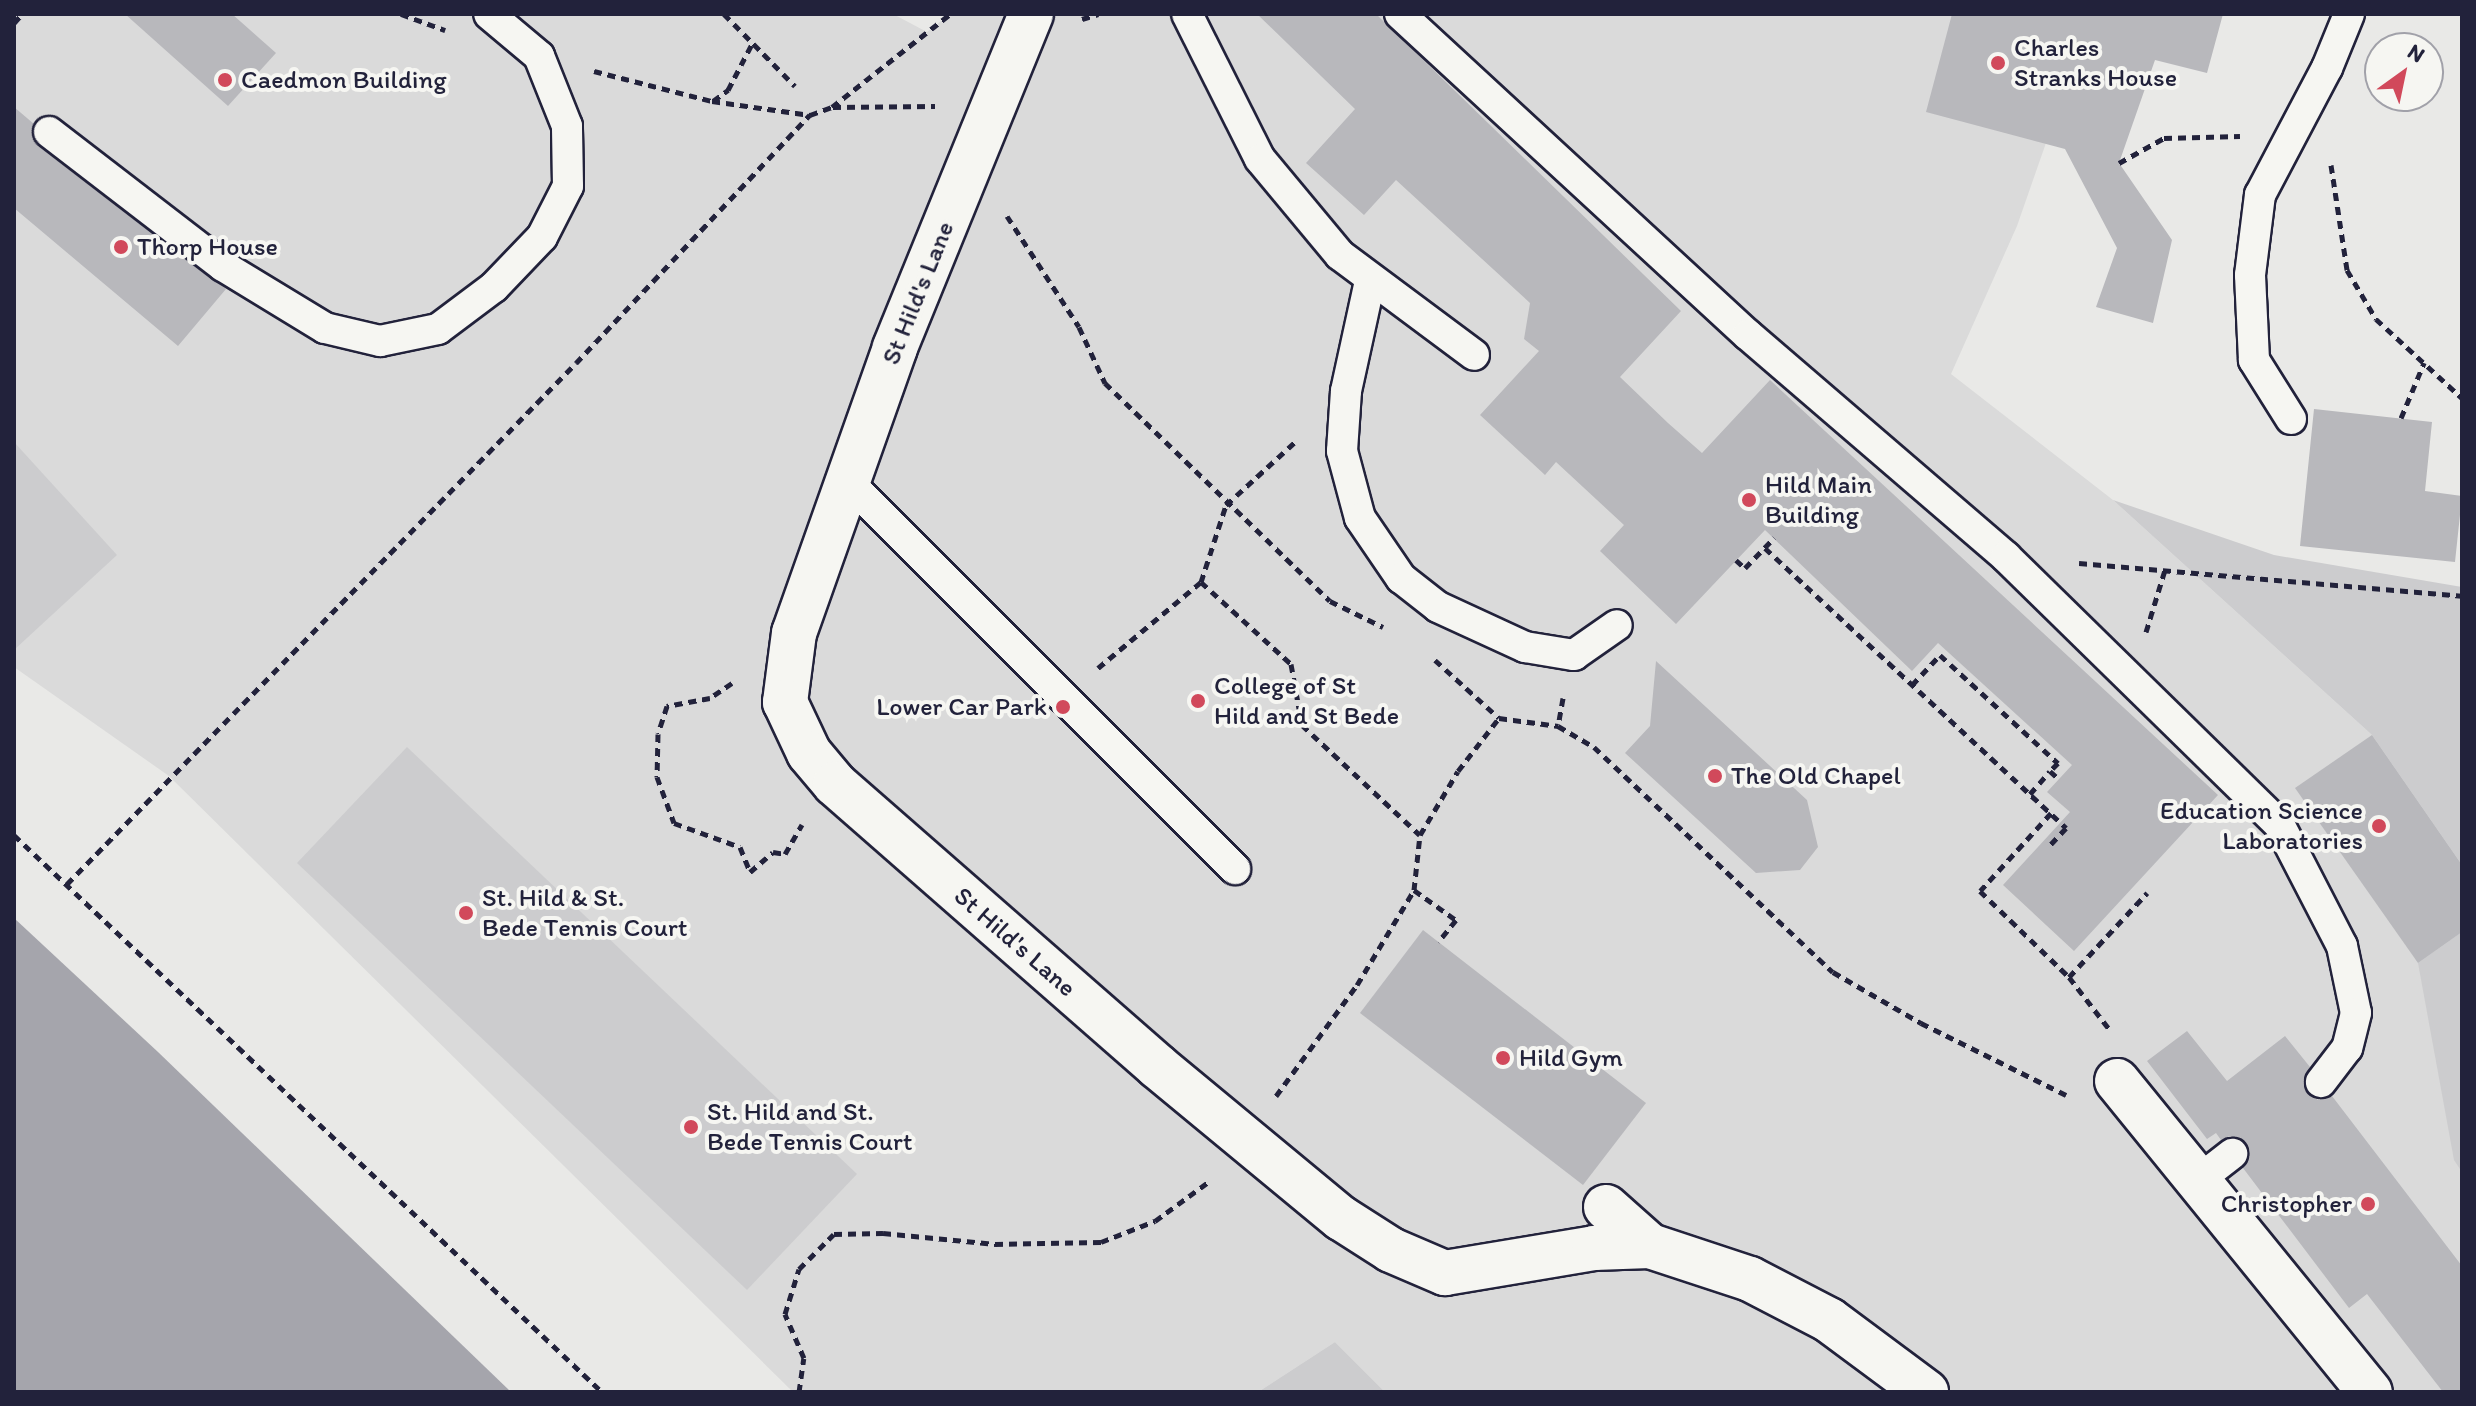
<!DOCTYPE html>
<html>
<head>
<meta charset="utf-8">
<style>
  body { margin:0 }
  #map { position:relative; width:2476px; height:1406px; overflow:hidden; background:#e9e9e7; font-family:Itim,sans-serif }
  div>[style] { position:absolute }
  .built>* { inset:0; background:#dadada }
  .green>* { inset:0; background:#ccccce }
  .water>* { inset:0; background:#a5a5ac }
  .building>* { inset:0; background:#b8b8bc }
  .path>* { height:5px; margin-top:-2.5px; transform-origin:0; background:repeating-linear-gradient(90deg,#22223b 0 8px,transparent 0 14px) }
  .roads { filter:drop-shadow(2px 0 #22223b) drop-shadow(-2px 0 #22223b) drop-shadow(0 2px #22223b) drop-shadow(0 -2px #22223b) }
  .lane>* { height:30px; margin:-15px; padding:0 15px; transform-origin:15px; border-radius:15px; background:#f6f6f2 }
  .street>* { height:44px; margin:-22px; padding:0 22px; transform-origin:22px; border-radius:22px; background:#f6f6f2 }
  .dots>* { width:22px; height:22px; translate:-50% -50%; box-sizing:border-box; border:4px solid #f6f6f2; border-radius:50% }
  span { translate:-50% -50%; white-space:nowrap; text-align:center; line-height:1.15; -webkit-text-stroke:8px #f6f6f2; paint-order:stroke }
  .poi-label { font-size:26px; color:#22223b }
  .left { translate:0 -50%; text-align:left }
  .right { translate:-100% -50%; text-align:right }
  .street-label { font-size:26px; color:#22223b }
  .frame { position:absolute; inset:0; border:16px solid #22223b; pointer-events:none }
  .north { position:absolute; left:2364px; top:32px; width:80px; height:80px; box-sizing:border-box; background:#f6f6f2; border:2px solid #a1a1a9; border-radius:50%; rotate:33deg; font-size:22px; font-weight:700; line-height:32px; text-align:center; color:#22223b }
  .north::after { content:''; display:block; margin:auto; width:28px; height:36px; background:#d1495b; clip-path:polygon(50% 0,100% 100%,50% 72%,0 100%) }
</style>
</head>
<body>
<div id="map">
  <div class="built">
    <i style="clip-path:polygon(14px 14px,893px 14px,927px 32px,950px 14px,2091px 14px,2017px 226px,1951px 374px,2113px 500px,2372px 735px,2462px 865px,2462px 1392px,1385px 1392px,1335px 1342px,1258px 1392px,793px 1392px,169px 776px,14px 667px)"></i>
  </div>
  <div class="green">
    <i style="clip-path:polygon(14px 442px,117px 555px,14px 650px)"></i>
    <i style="clip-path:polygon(2113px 500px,2274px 555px,2462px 587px,2462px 865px,2372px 735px)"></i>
    <i style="clip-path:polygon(407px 747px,857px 1174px,747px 1290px,297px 863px)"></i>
    <i style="clip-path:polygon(2462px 932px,2462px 1172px,2454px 1160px,2418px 963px)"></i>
    <i style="clip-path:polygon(1335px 1342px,1385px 1392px,1258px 1392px)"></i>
  </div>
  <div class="water">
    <i style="clip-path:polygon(14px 918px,158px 1052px,511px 1392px,14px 1392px)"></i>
  </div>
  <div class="building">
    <i style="clip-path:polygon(125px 14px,232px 14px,276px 53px,228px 106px)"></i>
    <i style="clip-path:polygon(1257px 14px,1376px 14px,1681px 311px,1620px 377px,1668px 423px,1702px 453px,1770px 380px,2218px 795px,2074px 951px,2003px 885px,2070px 812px,2047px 792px,2072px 765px,1938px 643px,1912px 671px,1765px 530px,1676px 624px,1600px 551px,1624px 525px,1556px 462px,1545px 475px,1480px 415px,1539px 351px,1524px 339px,1530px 303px,1396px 180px,1364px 215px,1306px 163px,1355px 109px)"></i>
    <i style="clip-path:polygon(1952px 14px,2223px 14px,2207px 73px,2155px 60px,2119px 163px,2172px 240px,2153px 323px,2096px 307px,2117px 248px,2065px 149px,1926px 112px)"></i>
    <i style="clip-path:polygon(14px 107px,34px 124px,32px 138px,38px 146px,226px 289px,178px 346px,14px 208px)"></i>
    <i style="clip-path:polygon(2314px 409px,2432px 422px,2425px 491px,2462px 496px,2455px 562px,2300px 546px)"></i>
    <i style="clip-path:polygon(1656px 661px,1807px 800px,1818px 847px,1800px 870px,1756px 873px,1625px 753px,1650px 726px)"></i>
    <i style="clip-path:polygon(2372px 735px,2462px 865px,2462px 932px,2418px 963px,2295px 788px)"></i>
    <i style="clip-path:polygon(1423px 930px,1646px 1103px,1583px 1185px,1360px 1013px)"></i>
    <i style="clip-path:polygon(2187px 1031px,2227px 1081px,2285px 1036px,2310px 1067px,2305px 1090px,2318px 1100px,2332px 1096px,2462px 1266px,2462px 1392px,2443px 1392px,2367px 1294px,2349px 1308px,2243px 1168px,2250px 1152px,2246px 1142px,2230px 1136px,2221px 1140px,2216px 1133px,2207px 1139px,2147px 1061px)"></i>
  </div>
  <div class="path">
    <i style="left:401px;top:14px;width:47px;rotate:20deg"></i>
    <i style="left:724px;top:14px;width:101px;rotate:45.4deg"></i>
    <i style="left:1082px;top:19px;width:17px;rotate:-17deg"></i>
    <i style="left:14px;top:23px;width:12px;rotate:-48deg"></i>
    <i style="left:594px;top:71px;width:122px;rotate:14.3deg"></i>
    <i style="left:712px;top:101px;width:99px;rotate:8.1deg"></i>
    <i style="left:713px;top:101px;width:19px;rotate:-36deg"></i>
    <i style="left:728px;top:90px;width:54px;rotate:-62.5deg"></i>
    <i style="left:833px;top:107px;width:102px;rotate:-0.6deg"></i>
    <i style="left:2119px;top:163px;width:51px;rotate:-29.1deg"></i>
    <i style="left:2164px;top:138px;width:76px;rotate:-1.5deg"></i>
    <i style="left:2331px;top:165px;width:106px;rotate:81.3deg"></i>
    <i style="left:2347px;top:270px;width:57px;rotate:59.4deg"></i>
    <i style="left:2376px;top:319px;width:117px;rotate:42.6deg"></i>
    <i style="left:1007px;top:216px;width:132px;rotate:57deg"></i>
    <i style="left:1079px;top:327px;width:62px;rotate:65.1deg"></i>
    <i style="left:1105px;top:383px;width:313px;rotate:44.1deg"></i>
    <i style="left:1330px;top:601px;width:59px;rotate:26.1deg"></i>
    <i style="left:2401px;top:418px;width:60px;rotate:-67.3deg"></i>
    <i style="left:1765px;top:548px;width:411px;rotate:42.9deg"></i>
    <i style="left:2066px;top:828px;width:23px;rotate:133deg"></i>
    <i style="left:1736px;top:560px;width:12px;rotate:42deg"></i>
    <i style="left:1745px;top:568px;width:42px;rotate:-46deg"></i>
    <i style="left:2079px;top:563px;width:384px;rotate:4.9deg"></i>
    <i style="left:1201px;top:582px;width:122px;rotate:42.3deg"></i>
    <i style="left:1291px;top:664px;width:62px;rotate:79.8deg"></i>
    <i style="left:1302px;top:725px;width:161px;rotate:43deg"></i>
    <i style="left:2146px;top:632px;width:65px;rotate:-73deg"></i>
    <i style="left:1435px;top:660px;width:86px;rotate:42.2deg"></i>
    <i style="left:1098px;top:668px;width:134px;rotate:-39.9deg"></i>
    <i style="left:1201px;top:582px;width:81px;rotate:-72deg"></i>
    <i style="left:1226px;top:505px;width:95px;rotate:-42.4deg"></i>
    <i style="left:732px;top:683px;width:27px;rotate:146deg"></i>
    <i style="left:710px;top:698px;width:44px;rotate:169.5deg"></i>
    <i style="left:667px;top:706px;width:29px;rotate:108deg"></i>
    <i style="left:658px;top:734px;width:43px;rotate:91.3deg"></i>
    <i style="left:657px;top:777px;width:49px;rotate:69.7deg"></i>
    <i style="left:674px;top:823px;width:70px;rotate:20deg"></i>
    <i style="left:740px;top:847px;width:27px;rotate:68deg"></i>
    <i style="left:750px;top:872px;width:30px;rotate:-41deg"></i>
    <i style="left:773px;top:852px;width:12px;rotate:9deg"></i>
    <i style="left:785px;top:854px;width:34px;rotate:-60deg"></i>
    <i style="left:1912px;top:685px;width:41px;rotate:-47deg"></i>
    <i style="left:1940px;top:655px;width:160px;rotate:42.5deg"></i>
    <i style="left:2058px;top:763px;width:11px;rotate:135deg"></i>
    <i style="left:1563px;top:698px;width:28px;rotate:100deg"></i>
    <i style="left:1558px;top:726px;width:42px;rotate:30.3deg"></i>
    <i style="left:1594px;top:747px;width:328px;rotate:43.3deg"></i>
    <i style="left:1833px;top:972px;width:102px;rotate:30.1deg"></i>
    <i style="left:1921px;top:1023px;width:162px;rotate:26.4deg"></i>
    <i style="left:2030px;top:794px;width:30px;rotate:-49deg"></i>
    <i style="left:2050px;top:771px;width:12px;rotate:42deg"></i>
    <i style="left:2051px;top:813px;width:105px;rotate:132.3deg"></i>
    <i style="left:1980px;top:891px;width:124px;rotate:44deg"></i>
    <i style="left:2069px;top:977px;width:67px;rotate:52.3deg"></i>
    <i style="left:14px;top:835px;width:810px;rotate:43.45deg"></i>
    <i style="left:67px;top:884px;width:728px;rotate:-45.67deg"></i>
    <i style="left:576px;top:363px;width:341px;rotate:-46.7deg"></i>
    <i style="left:810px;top:115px;width:23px;rotate:-20deg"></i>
    <i style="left:832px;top:107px;width:150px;rotate:-38.2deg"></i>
    <i style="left:1414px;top:890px;width:52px;rotate:35.5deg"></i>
    <i style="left:1456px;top:920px;width:28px;rotate:129deg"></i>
    <i style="left:2069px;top:977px;width:115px;rotate:-47.1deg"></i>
    <i style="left:1276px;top:1096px;width:137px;rotate:-53.9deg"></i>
    <i style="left:1357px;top:985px;width:111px;rotate:-59deg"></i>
    <i style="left:1414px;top:890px;width:55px;rotate:-83.8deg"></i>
    <i style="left:1420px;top:835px;width:74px;rotate:-59.3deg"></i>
    <i style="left:1458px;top:771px;width:67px;rotate:-52.3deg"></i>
    <i style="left:1499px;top:718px;width:60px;rotate:7.7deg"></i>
    <i style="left:799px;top:1392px;width:34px;rotate:-82deg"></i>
    <i style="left:804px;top:1358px;width:48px;rotate:-113.4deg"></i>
    <i style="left:785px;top:1314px;width:47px;rotate:-72.7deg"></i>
    <i style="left:799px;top:1269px;width:49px;rotate:-45deg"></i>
    <i style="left:834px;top:1234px;width:49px;rotate:-1.2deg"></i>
    <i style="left:883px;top:1233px;width:113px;rotate:5.6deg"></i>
    <i style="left:995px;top:1244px;width:106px;rotate:-1.1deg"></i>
    <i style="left:1101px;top:1242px;width:58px;rotate:-21.3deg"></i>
    <i style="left:1155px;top:1221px;width:69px;rotate:-36.2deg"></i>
  </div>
  <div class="roads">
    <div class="lane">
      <i style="left:1187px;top:14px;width:162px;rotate:63.3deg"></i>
      <i style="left:1260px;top:159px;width:125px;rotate:50.2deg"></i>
      <i style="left:1340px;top:255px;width:167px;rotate:36.7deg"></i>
      <i style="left:1400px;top:14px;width:473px;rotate:42.7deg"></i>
      <i style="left:1748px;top:335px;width:340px;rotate:40.7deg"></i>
      <i style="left:2006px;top:557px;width:382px;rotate:44.4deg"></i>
      <i style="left:2279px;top:824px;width:137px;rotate:62.7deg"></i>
      <i style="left:2342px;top:946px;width:68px;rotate:78.2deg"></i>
      <i style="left:2356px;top:1013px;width:36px;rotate:104deg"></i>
      <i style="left:2347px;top:1048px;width:43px;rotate:127.4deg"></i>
      <i style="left:49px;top:132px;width:220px;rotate:37.6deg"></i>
      <i style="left:223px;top:266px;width:119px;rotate:31.3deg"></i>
      <i style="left:325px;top:328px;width:57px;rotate:13.3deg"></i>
      <i style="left:380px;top:341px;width:59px;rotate:-11.7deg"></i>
      <i style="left:438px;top:329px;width:70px;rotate:-36.9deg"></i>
      <i style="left:494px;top:287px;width:69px;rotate:-46.2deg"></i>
      <i style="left:542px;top:237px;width:57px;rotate:-63deg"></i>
      <i style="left:568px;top:186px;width:60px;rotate:-91deg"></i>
      <i style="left:567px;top:126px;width:75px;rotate:-111.8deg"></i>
      <i style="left:539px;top:56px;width:65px;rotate:-140deg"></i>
      <i style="left:1370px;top:281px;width:113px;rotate:102.3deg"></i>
      <i style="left:1346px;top:391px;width:60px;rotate:93.8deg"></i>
      <i style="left:1342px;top:451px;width:69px;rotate:75deg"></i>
      <i style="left:1360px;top:518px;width:73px;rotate:55.7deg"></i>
      <i style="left:1401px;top:578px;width:47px;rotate:38.1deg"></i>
      <i style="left:1438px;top:607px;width:96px;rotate:24.7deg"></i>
      <i style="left:1525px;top:647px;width:50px;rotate:9.3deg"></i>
      <i style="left:1574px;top:655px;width:52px;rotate:-34.9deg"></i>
      <i style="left:2291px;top:419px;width:70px;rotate:-122.1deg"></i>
      <i style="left:2254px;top:360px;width:85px;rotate:-92.7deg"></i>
      <i style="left:2250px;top:275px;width:81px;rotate:-82.9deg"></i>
      <i style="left:2260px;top:195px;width:144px;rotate:-62.2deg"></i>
      <i style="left:2327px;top:68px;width:58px;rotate:-67.8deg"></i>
      <i style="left:847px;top:481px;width:549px;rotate:45deg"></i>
      <i style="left:2196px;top:1182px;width:46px;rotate:-37.9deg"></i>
    </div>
    <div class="street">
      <i style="left:1031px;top:14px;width:361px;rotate:112.2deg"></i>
      <i style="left:895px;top:348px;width:302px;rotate:109.5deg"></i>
      <i style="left:794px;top:633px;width:70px;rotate:97.4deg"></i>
      <i style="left:785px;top:702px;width:56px;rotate:64.8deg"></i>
      <i style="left:809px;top:753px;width:40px;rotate:50deg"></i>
      <i style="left:835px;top:784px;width:428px;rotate:41.2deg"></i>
      <i style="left:1157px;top:1066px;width:239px;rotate:39.6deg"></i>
      <i style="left:1341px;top:1218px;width:59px;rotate:32.6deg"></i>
      <i style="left:1391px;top:1250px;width:59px;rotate:23.1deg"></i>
      <i style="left:1445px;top:1273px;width:151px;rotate:-9.5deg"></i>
      <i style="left:1594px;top:1248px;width:56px;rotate:-2deg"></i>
      <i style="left:1650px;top:1246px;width:105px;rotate:18.3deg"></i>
      <i style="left:1750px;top:1279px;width:89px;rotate:27.4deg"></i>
      <i style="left:1829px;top:1320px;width:121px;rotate:36.6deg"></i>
      <i style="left:2117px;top:1081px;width:401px;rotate:50.9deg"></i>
      <i style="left:1606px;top:1207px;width:59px;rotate:41.6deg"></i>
    </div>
  </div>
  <div class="dots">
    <i style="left:1998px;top:63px;background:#d1495b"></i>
    <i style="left:225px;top:80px;background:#d1495b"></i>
    <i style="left:121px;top:247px;background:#d1495b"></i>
    <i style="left:1749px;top:500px;background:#d1495b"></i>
    <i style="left:1198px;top:701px;background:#d1495b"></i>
    <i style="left:1063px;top:707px;background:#d1495b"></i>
    <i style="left:1715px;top:776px;background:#d1495b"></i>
    <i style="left:2379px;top:826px;background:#d1495b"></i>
    <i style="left:466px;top:913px;background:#d1495b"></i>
    <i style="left:1503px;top:1058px;background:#d1495b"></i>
    <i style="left:691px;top:1127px;background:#d1495b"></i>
    <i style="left:2368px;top:1204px;background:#d1495b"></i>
  </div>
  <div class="poi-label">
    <span class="left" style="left:2014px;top:63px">Charles<br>Stranks House</span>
    <span class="left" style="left:241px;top:80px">Caedmon Building</span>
    <span class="left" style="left:137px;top:247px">Thorp House</span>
    <span class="left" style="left:1765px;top:500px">Hild Main<br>Building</span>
    <span class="left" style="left:1214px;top:701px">College of St<br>Hild and St Bede</span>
    <span class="right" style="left:1047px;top:707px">Lower Car Park</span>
    <span class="left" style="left:1731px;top:776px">The Old Chapel</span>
    <span class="right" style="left:2363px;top:826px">Education Science<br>Laboratories</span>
    <span class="left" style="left:482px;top:913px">St. Hild &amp; St.<br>Bede Tennis Court</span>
    <span class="left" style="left:1519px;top:1058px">Hild Gym</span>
    <span class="left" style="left:707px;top:1127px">St. Hild and St.<br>Bede Tennis Court</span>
    <span class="right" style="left:2352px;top:1204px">Christopher</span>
  </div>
  <div class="street-label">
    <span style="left:918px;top:293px;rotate:-68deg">St Hild's Lane</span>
    <span style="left:1015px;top:942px;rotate:41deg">St Hild's Lane</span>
  </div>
  <div class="frame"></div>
  <div class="north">N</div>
</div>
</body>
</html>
